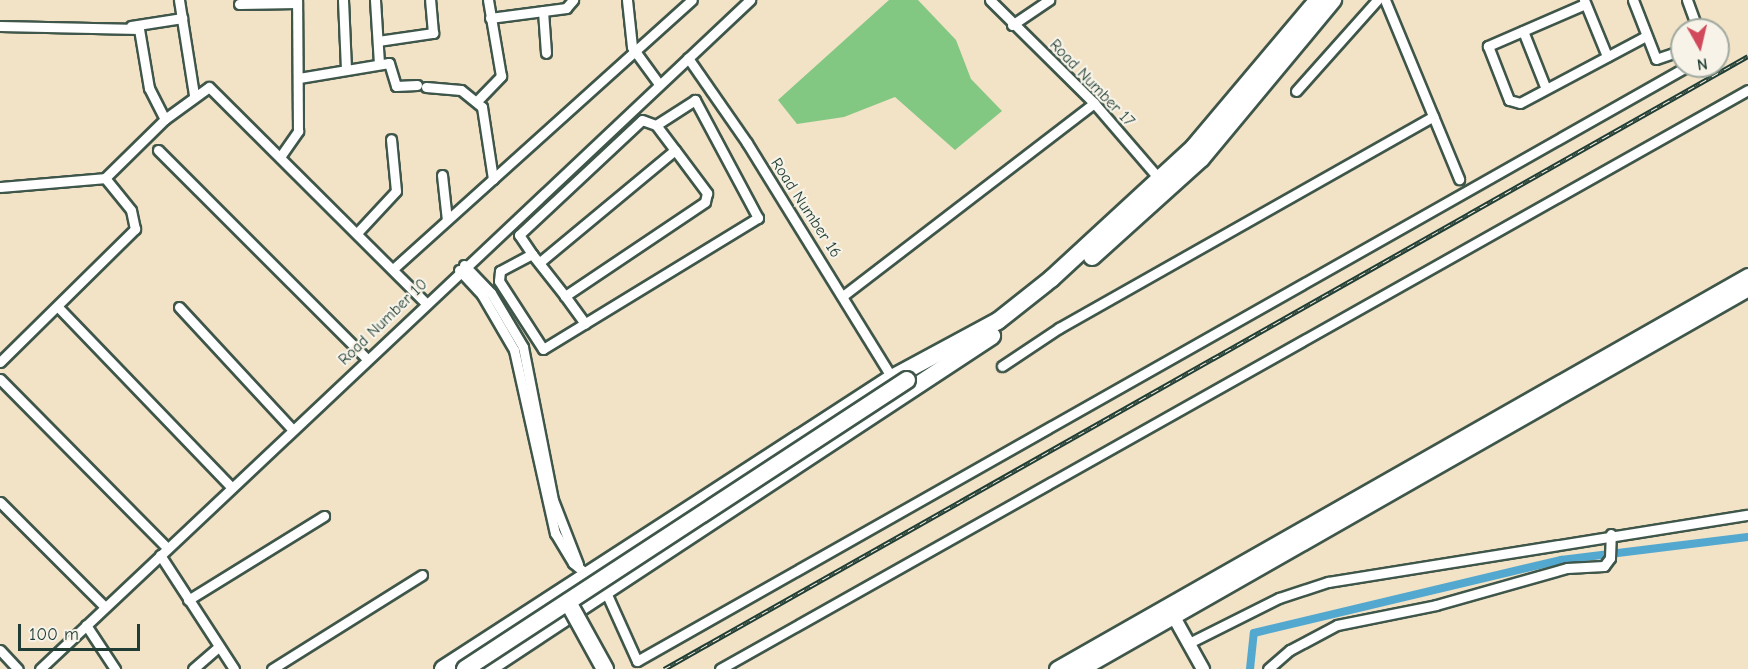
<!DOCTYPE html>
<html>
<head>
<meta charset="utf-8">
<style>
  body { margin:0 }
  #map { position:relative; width:1748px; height:669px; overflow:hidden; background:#f2e2c6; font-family:"Comic Neue",sans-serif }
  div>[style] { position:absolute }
  .green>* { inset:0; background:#83c882 }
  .canal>* { height:8px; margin:-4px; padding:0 4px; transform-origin:4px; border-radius:4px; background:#53a8cf }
  .roads { filter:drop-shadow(2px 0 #3f564a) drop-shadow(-2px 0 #3f564a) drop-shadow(0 2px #3f564a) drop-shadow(0 -2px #3f564a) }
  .minor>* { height:9px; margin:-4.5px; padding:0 4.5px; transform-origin:4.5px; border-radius:4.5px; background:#fff }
  .tertiary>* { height:12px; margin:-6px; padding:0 6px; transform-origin:6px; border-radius:6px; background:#fff }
  .primary>* { height:15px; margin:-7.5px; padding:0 7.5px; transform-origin:7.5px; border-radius:7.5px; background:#fff }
  .trunk>* { height:16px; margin:-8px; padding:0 8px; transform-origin:8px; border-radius:8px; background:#fff }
  .rail>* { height:4.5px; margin-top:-2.25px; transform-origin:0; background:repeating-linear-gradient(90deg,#f7f3e8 0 7px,#1f3d34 0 14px); box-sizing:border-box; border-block:2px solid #1f3d34 }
  .bridges { filter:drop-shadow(2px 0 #3f564a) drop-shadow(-2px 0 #3f564a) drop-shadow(0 2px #3f564a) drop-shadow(0 -2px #3f564a) }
  .trunk-bridge>* { height:16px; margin:-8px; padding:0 8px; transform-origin:8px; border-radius:8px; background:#fff }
  span { translate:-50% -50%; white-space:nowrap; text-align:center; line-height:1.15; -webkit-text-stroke:4.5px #f7f3e8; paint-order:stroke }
  .street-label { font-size:16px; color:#1f3d34 }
  .north { position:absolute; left:1670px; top:18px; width:60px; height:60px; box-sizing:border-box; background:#f7f3e8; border:2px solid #a1aaa0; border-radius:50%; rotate:172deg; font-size:16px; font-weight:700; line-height:24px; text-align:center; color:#1f3d34 }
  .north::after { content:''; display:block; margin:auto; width:21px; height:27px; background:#d1495b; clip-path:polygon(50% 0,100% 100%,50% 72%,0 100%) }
  .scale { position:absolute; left:18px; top:624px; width:122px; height:27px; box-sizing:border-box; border:3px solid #1f3d34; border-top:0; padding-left:8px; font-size:18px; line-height:21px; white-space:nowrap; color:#1f3d34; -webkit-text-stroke:4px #f7f3e8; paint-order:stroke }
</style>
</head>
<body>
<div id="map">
  <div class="green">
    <i style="clip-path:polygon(889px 0,918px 0,956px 40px,971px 79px,1002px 111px,955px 150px,895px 97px,844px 117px,797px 124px,778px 100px)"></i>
  </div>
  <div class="canal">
    <i style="left:1250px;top:669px;width:36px;rotate:-84deg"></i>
    <i style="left:1254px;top:633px;width:316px;rotate:-13.4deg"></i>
    <i style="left:1561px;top:560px;width:188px;rotate:-7deg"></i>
  </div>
  <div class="roads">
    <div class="minor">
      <i style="left:179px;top:0;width:96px;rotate:81deg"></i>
      <i style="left:343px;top:0;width:70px;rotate:87.5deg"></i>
      <i style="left:375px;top:0;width:64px;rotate:86.4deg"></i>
      <i style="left:627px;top:0;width:47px;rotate:83.9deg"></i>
      <i style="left:632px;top:47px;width:46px;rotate:53.9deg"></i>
      <i style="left:990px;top:0;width:146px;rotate:44.7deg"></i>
      <i style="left:1094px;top:103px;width:103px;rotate:49.3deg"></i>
      <i style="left:1385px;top:0;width:194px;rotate:67.5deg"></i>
      <i style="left:1584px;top:0;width:61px;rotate:67.7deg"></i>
      <i style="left:1633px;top:0;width:63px;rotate:68.7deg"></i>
      <i style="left:1656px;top:59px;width:28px;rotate:-19deg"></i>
      <i style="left:1687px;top:0;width:32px;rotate:70deg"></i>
      <i style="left:239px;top:4px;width:58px;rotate:-1deg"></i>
      <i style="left:1585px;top:4px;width:106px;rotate:156.6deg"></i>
      <i style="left:1488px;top:46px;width:58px;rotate:68.7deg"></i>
      <i style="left:1509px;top:100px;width:11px;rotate:15deg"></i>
      <i style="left:1520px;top:103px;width:143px;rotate:-28deg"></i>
      <i style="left:543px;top:11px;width:42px;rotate:85.9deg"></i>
      <i style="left:490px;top:18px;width:77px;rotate:-7.5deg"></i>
      <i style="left:566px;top:8px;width:11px;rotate:-49deg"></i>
      <i style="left:1012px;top:25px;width:45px;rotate:-34deg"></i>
      <i style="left:0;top:26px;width:139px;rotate:1.2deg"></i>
      <i style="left:139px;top:29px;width:60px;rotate:80.4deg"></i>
      <i style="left:149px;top:88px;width:35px;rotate:63deg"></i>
      <i style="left:131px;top:26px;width:52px;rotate:-8.9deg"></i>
      <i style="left:1523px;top:31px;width:62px;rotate:68.4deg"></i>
      <i style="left:378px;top:41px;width:56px;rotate:-8.3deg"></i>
      <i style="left:433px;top:33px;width:33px;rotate:-95deg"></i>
      <i style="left:688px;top:58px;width:103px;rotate:55.2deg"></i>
      <i style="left:747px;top:143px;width:276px;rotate:58.3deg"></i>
      <i style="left:299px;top:78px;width:91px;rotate:-9.5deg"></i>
      <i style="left:389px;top:63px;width:24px;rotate:73deg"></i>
      <i style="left:396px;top:86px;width:21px;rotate:-3deg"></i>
      <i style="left:426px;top:87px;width:35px;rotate:5deg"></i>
      <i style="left:461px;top:90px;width:27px;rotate:39deg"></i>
      <i style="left:482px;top:107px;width:73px;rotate:81.3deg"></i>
      <i style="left:1296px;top:91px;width:122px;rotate:-48.3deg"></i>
      <i style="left:477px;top:101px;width:35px;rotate:-46deg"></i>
      <i style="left:501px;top:76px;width:77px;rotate:-99.7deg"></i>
      <i style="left:158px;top:150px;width:294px;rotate:45deg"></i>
      <i style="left:280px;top:157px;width:32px;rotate:-55deg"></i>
      <i style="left:298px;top:131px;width:131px;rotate:-90.4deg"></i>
      <i style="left:442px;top:175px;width:45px;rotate:83.7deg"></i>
      <i style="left:0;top:187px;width:105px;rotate:-4.9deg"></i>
      <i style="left:357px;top:233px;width:57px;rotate:-47.1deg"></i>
      <i style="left:396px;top:191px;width:52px;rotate:-95.5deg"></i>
      <i style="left:532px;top:254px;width:23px;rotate:-124deg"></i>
      <i style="left:519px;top:235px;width:168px;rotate:-43.1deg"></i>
      <i style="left:642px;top:120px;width:15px;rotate:20deg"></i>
      <i style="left:540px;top:262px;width:175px;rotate:-39.7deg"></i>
      <i style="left:675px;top:150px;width:54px;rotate:53.3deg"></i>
      <i style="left:707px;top:193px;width:9px;rotate:103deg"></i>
      <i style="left:705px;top:202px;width:169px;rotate:146.1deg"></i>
      <i style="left:565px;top:296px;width:53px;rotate:-128.2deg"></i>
      <i style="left:532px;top:254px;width:36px;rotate:152deg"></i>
      <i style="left:500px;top:271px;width:10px;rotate:96deg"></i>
      <i style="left:499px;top:281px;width:81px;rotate:57.1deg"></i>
      <i style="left:543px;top:349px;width:252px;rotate:-31.4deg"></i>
      <i style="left:758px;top:218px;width:134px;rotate:-118.1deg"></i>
      <i style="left:695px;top:100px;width:46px;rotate:147.3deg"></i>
      <i style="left:656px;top:125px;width:31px;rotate:53deg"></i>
      <i style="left:464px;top:265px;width:39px;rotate:46deg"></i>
      <i style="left:491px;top:293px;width:63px;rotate:59.3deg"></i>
      <i style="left:523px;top:347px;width:156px;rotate:78.9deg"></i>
      <i style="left:553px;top:500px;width:69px;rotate:68.7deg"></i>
      <i style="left:393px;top:269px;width:402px;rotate:-42deg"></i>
      <i style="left:459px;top:270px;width:34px;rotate:47deg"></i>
      <i style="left:482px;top:295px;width:64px;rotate:59.8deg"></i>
      <i style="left:514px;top:350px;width:188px;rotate:77.4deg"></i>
      <i style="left:555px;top:533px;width:35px;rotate:59deg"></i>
      <i style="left:573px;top:563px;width:21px;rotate:39deg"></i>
      <i style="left:844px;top:295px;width:315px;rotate:-37.5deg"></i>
      <i style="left:565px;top:296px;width:34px;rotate:54deg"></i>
      <i style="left:58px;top:307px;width:250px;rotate:46.1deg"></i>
      <i style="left:179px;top:307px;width:166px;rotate:47.2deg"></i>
      <i style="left:0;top:362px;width:190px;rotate:-44.6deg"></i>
      <i style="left:135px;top:229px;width:19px;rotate:-102deg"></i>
      <i style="left:131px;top:210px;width:41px;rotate:-129.1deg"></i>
      <i style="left:105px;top:178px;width:84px;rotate:-44.5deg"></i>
      <i style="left:165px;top:119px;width:54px;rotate:-36deg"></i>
      <i style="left:209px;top:87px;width:305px;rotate:44.9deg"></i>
      <i style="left:1002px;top:366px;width:69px;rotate:-33.7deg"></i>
      <i style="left:1059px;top:328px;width:430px;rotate:-29.5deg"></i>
      <i style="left:0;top:379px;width:238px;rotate:45.3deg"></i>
      <i style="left:0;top:502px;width:148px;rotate:45deg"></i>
      <i style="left:160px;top:555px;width:136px;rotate:57deg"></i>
      <i style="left:604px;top:588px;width:80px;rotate:65.7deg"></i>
      <i style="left:637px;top:661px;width:1208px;rotate:-29.52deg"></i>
      <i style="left:188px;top:600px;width:160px;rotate:-31.7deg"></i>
      <i style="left:86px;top:625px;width:53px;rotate:56.6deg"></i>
      <i style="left:1189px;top:643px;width:101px;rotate:-26.6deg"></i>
      <i style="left:1279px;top:598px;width:52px;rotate:-18.1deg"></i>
      <i style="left:1328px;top:582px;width:425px;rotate:-9.1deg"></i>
      <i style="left:0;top:650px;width:26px;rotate:47deg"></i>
      <i style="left:40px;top:669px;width:976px;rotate:-43.3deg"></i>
      <i style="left:193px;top:669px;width:33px;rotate:-41deg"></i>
      <i style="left:272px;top:669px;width:177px;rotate:-32.1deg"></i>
      <i style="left:720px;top:669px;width:1180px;rotate:-29.39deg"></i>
      <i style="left:1268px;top:669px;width:29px;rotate:-41deg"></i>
      <i style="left:1290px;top:650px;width:53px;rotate:-28deg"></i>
      <i style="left:1337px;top:625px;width:101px;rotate:-11.4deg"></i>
      <i style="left:1436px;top:605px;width:136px;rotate:-15.8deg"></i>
      <i style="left:1567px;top:568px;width:37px;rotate:-3deg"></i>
      <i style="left:1604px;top:566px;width:10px;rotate:-53deg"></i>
      <i style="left:1610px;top:558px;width:24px;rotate:-88deg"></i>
    </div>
    <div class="tertiary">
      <i style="left:1170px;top:610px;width:68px;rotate:60.8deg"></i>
    </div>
    <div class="primary">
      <i style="left:1057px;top:669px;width:795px;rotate:-29.63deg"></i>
      <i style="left:1080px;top:669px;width:769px;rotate:-29.7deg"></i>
    </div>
    <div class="trunk">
      <i style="left:1092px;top:257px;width:147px;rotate:-42deg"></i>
      <i style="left:1201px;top:159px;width:207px;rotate:-50.3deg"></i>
      <i style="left:443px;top:669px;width:535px;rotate:-32.95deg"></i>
      <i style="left:892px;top:378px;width:120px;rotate:-28.3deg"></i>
      <i style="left:998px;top:321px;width:68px;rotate:-38.4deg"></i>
      <i style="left:1051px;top:279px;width:195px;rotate:-42.7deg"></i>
      <i style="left:1194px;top:147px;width:192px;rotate:-49.9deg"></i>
      <i style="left:487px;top:669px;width:605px;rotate:-33.4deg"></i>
    </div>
  </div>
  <div class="rail">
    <i style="left:664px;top:669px;width:1245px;rotate:-29.49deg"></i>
  </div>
  <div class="bridges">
    <div class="trunk-bridge">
      <i style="left:568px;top:602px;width:77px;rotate:61.1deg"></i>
      <i style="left:465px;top:669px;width:528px;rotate:-33.18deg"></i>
    </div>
  </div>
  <div class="street-label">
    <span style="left:1092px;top:83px;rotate:46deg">Road Number 17</span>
    <span style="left:806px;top:208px;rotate:57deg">Road Number 16</span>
    <span style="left:383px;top:322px;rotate:-44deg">Road Number 10</span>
  </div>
  <div class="north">N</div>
  <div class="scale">100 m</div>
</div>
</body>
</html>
